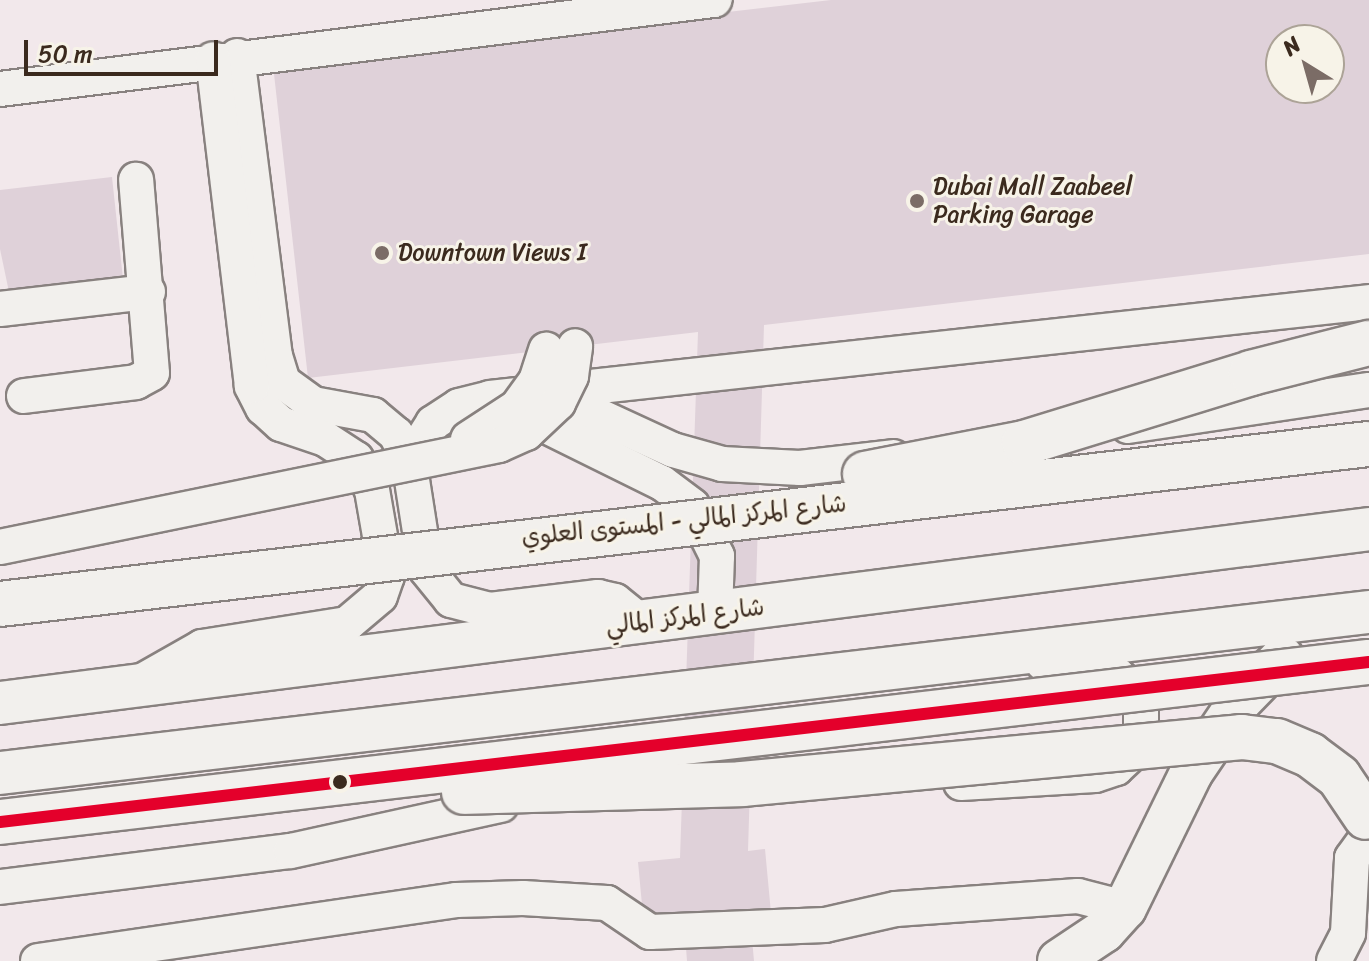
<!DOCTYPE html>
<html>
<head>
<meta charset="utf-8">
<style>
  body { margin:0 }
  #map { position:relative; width:1369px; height:961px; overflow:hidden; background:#f2e8eb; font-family:Sriracha,"Playpen Sans Arabic",sans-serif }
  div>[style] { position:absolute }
  .building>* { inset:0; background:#dfd1d9 }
  .roads { filter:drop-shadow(2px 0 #88817f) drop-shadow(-2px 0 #88817f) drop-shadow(0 2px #88817f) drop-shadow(0 -2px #88817f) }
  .minor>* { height:34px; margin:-17px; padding:0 17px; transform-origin:17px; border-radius:17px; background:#f2f0ed }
  .major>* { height:42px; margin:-21px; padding:0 21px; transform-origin:21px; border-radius:21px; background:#f2f0ed }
  .bridges { filter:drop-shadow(2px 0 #88817f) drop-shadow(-2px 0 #88817f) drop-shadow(0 2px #88817f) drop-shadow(0 -2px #88817f) }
  .minor-bridge>* { height:34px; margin:-17px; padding:0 17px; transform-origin:17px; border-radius:17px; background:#f2f0ed }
  .highway-bridge>* { height:44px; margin:-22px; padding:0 22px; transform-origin:22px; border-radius:22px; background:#f2f0ed }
  .bus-1>* { height:12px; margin:-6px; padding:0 6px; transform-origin:6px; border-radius:6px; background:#e4002b }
  .dots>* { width:22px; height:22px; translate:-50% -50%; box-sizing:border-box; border:4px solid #f7f3e8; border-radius:50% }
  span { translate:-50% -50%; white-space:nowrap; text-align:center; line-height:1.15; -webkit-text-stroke:6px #f7f3e8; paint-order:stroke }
  .poi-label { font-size:24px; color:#3b2a1e }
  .left { translate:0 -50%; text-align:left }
  .street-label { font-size:24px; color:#3b2a1e }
  .north { position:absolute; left:1265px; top:24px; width:80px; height:80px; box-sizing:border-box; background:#f7f3e8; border:2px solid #aca397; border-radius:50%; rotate:323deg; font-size:22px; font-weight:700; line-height:32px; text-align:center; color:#3b2a1e }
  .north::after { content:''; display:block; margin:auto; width:28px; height:36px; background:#7b6c66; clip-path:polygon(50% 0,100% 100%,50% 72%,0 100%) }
  .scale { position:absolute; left:24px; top:40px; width:194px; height:36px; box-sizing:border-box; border:4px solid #3b2a1e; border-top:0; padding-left:10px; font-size:24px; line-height:28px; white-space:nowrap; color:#3b2a1e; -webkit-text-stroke:6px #f7f3e8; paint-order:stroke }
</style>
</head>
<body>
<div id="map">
  <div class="building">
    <i style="clip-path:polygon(evenodd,831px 0,1369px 0,1369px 254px,764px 325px,748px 851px,765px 849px,771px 913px,750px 916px,754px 961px,687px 961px,684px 922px,644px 926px,638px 862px,680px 858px,698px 332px,308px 378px,273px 65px,831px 0,1281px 40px,1329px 40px,1329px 88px,1281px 88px,1281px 40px)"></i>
    <i style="clip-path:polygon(112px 177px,123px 279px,9px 292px,0 249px,0 190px)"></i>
  </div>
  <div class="roads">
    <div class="minor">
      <i style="left:237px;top:56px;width:302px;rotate:82.8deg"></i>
      <i style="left:275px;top:356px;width:27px;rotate:73deg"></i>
      <i style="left:283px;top:382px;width:37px;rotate:36deg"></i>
      <i style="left:313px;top:404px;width:61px;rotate:10.4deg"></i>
      <i style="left:373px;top:415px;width:30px;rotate:40deg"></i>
      <i style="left:396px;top:434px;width:30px;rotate:64deg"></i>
      <i style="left:409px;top:461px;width:109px;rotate:81.1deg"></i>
      <i style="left:426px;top:569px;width:40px;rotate:51deg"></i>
      <i style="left:451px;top:600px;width:40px;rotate:14.4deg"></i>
      <i style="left:490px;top:610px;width:109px;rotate:-6.9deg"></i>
      <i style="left:598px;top:597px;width:17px;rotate:13deg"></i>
      <i style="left:615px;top:601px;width:35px;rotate:39deg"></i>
      <i style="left:0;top:89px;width:720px;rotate:-7.11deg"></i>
      <i style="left:0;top:309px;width:149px;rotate:-6.6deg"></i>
      <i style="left:549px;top:393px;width:136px;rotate:24.7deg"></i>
      <i style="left:673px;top:450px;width:51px;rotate:15.9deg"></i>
      <i style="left:722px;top:464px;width:78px;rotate:2.9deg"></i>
      <i style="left:800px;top:468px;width:94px;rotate:-6.7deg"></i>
      <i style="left:24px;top:396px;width:113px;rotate:-7.1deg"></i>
      <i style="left:136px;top:382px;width:18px;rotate:-29deg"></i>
      <i style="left:152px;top:373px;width:194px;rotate:-94.7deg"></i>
      <i style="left:512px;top:409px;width:167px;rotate:26.3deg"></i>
      <i style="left:662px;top:483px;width:38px;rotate:37deg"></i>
      <i style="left:692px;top:506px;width:56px;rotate:63.4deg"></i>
      <i style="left:717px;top:556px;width:57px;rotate:92deg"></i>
      <i style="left:1128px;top:426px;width:244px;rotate:-8.5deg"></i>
      <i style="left:409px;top:461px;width:45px;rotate:-57.7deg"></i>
      <i style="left:433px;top:423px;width:31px;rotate:-33deg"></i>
      <i style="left:459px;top:406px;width:32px;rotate:-14deg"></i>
      <i style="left:490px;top:398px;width:884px;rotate:-6.23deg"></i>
      <i style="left:137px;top:684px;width:75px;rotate:-29.6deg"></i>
      <i style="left:202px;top:647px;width:147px;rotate:-9deg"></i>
      <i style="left:347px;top:624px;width:43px;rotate:-40.3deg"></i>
      <i style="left:380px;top:596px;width:21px;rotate:-71deg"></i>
      <i style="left:387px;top:576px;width:87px;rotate:-99.9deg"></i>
      <i style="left:372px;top:490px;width:35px;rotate:-117deg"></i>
      <i style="left:356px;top:459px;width:37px;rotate:-147deg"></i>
      <i style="left:325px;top:439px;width:46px;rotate:-161.2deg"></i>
      <i style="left:281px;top:424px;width:24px;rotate:-138deg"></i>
      <i style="left:263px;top:408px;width:25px;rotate:-117deg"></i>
      <i style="left:252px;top:386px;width:329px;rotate:-96.8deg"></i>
      <i style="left:961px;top:783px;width:134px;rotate:-3.4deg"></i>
      <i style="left:1095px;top:775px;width:22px;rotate:-18deg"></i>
      <i style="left:1116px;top:768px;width:22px;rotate:-43deg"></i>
      <i style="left:1132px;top:753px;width:22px;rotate:-66deg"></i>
      <i style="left:1141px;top:733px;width:23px;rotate:-90deg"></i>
      <i style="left:1141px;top:710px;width:22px;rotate:-112deg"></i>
      <i style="left:1133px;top:690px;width:22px;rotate:-137deg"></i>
      <i style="left:1117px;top:675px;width:22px;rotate:-158deg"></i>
      <i style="left:1097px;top:667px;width:54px;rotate:-175.8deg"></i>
      <i style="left:0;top:887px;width:293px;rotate:-7.1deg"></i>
      <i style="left:291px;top:851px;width:215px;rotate:-12.4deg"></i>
      <i style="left:38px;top:961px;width:422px;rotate:-8.3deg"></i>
      <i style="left:456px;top:900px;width:67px;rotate:-1.7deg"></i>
      <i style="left:523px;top:898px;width:84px;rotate:3.4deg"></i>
      <i style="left:607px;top:903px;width:52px;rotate:34deg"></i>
      <i style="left:650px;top:932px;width:175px;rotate:-2.3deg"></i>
      <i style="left:825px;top:925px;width:73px;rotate:-12.7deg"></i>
      <i style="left:896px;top:909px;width:182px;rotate:-4.1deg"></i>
      <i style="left:1078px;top:896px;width:49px;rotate:14.3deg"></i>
      <i style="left:1334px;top:961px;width:31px;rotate:-63deg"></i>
      <i style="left:1348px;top:933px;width:75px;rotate:-86.9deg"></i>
      <i style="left:1352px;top:858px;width:29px;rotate:-54deg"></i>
    </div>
    <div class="major">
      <i style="left:0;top:703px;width:1380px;rotate:-7.24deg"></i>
      <i style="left:0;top:773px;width:1378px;rotate:-6.71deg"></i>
      <i style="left:1059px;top:961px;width:54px;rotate:-33.7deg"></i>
      <i style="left:1104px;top:931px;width:31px;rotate:-48deg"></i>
      <i style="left:1125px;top:908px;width:150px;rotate:-63.9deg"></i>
      <i style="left:1191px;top:773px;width:86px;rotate:-55.9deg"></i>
      <i style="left:1239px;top:702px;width:62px;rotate:-45.7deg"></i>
    </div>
  </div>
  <div class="bridges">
    <div class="minor-bridge">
      <i style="left:468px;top:439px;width:59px;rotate:-33.1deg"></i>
      <i style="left:517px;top:407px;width:32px;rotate:-54deg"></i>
      <i style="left:536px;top:381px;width:33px;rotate:-72deg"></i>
      <i style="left:0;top:547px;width:509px;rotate:-11.55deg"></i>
      <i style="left:499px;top:445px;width:30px;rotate:-24deg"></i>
      <i style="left:526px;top:433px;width:44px;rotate:-43.2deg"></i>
      <i style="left:558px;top:403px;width:30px;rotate:-64deg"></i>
      <i style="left:571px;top:376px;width:30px;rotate:-82deg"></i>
    </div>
    <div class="highway-bridge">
      <i style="left:865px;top:474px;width:162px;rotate:-11deg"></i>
      <i style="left:1024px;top:443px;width:238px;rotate:-17.1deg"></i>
      <i style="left:1251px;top:373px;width:122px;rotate:-14.3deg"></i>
      <i style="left:0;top:604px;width:1378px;rotate:-6.67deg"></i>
      <i style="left:464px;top:792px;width:278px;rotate:-1.6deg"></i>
      <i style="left:742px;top:784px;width:502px;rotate:-5.37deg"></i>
      <i style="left:1242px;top:737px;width:35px;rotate:7deg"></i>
      <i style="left:1277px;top:741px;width:36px;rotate:23deg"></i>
      <i style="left:1310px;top:755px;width:36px;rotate:37deg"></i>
      <i style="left:1339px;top:777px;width:48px;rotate:56deg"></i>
      <i style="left:0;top:822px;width:1378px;rotate:-6.67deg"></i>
    </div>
  </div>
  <div class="bus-1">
    <i style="left:0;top:822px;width:1378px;rotate:-6.67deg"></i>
  </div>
  <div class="dots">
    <i style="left:917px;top:201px;background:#7b6c66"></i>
    <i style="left:382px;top:253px;background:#7b6c66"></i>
    <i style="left:340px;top:782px;background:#3b2a1e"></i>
  </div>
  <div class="poi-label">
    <span class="left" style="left:933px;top:201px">Dubai Mall Zaabeel<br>Parking Garage</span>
    <span class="left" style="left:398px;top:253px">Downtown Views I</span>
  </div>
  <div class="street-label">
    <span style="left:684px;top:521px;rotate:-6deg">شارع المركز المالي - المستوى العلوي</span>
    <span style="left:685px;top:617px;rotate:-7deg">شارع المركز المالي</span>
  </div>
  <div class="north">N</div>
  <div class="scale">50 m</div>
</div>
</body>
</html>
